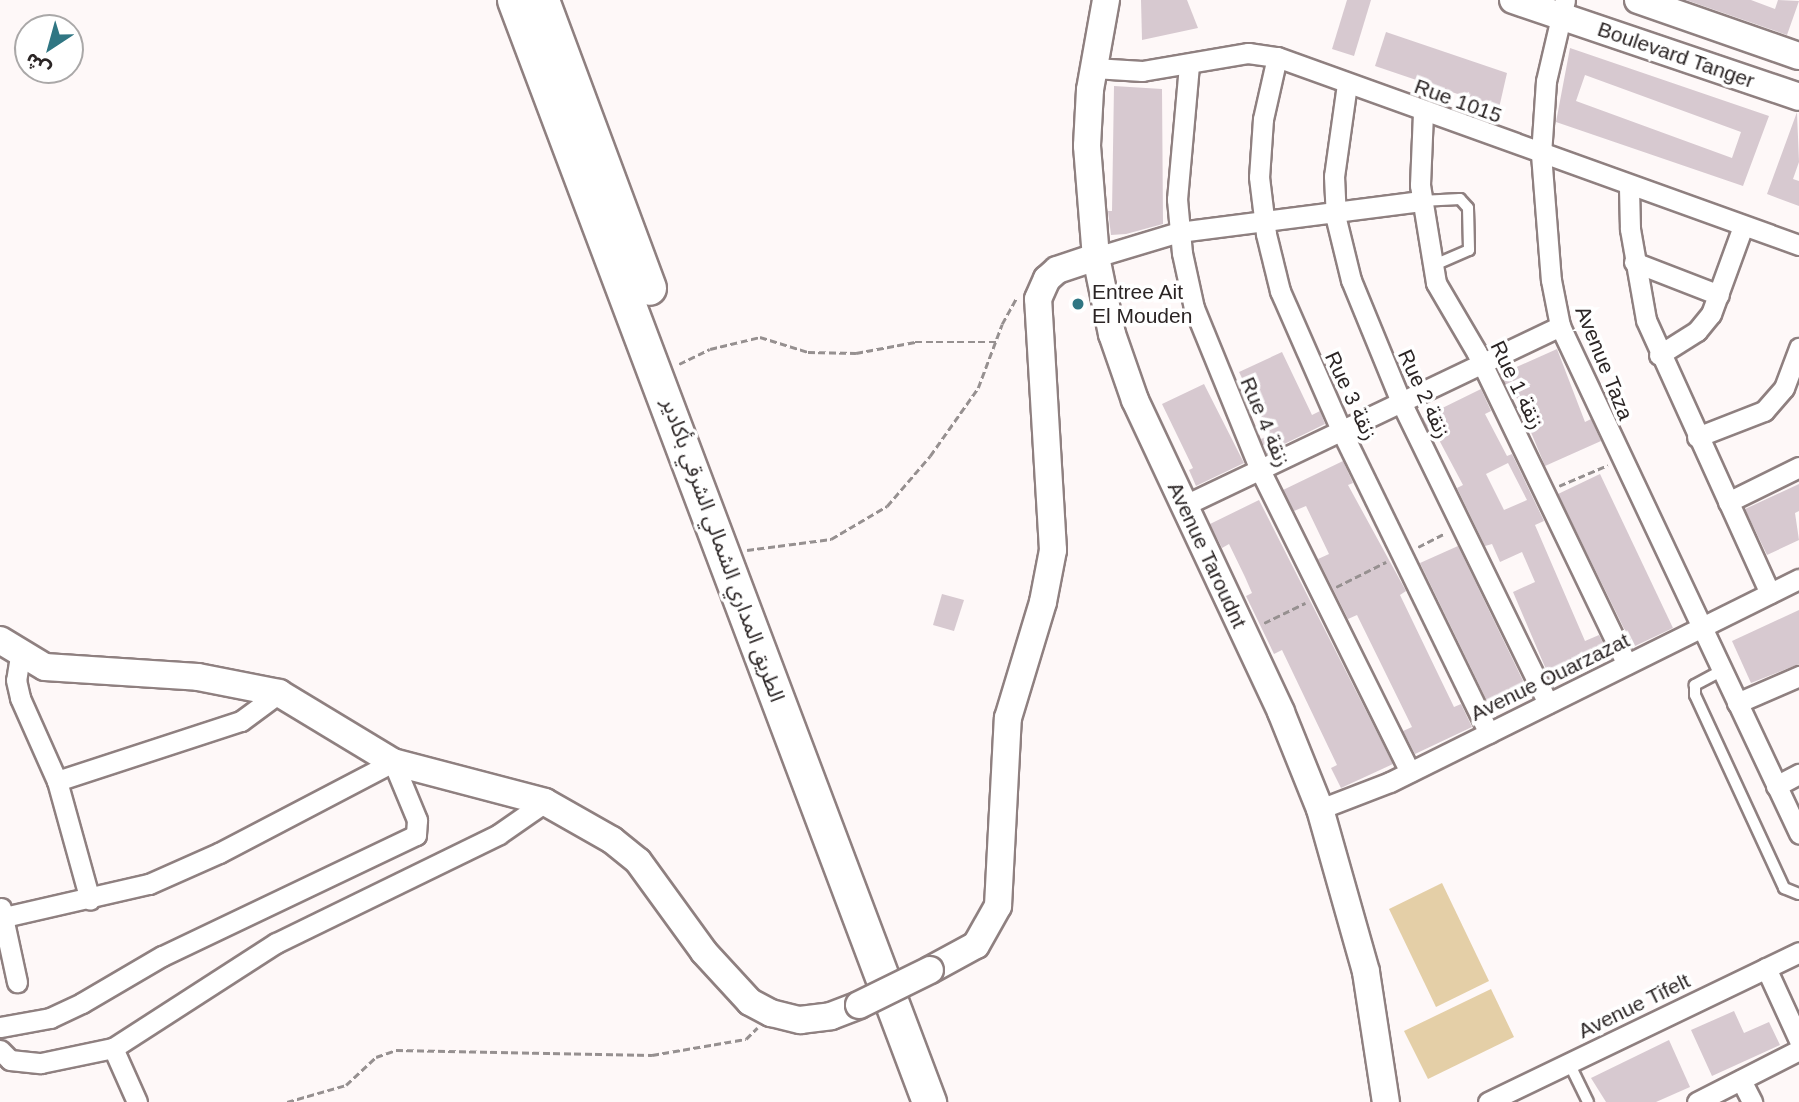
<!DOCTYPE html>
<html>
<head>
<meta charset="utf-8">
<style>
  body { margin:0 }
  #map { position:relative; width:1799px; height:1102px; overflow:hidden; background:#fef8f8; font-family:Helvetica,"Noto Sans Arabic",sans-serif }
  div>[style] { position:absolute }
  .green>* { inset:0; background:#e4cfa7 }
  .building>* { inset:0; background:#d7c9d0 }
  .path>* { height:2.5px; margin-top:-1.25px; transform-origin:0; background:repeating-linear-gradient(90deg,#969090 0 7px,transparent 0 10.5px) }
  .roads { filter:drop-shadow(2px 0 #8f8080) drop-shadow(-2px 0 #8f8080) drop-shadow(0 2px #8f8080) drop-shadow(0 -2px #8f8080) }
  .lane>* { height:10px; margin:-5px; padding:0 5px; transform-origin:5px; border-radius:5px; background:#fff }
  .street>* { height:19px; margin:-9.5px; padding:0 9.5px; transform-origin:9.5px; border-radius:9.5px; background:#fff }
  .secondary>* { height:26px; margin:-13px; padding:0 13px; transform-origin:13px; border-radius:13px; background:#fff }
  .highway>* { height:33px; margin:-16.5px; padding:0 16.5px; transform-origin:16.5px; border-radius:16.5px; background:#fff }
  .bridges { filter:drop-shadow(2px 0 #8f8080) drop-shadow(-2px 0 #8f8080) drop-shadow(0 2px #8f8080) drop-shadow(0 -2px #8f8080) }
  .secondary-bridge>* { height:26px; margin:-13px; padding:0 13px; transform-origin:13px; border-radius:13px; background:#fff }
  .dots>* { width:19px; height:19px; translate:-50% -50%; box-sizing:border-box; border:4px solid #fff; border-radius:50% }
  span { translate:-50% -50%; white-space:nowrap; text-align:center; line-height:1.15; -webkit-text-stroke:7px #fff; paint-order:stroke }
  .street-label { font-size:21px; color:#2b2525 }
  .poi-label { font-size:21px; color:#2b2525 }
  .left { translate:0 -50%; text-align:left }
  .north { position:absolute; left:14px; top:14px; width:70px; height:70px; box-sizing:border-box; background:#fff; border:2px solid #aaa8a8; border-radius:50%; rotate:216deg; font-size:19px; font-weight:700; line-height:28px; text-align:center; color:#2b2525 }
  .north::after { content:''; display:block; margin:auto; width:24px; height:32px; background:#307683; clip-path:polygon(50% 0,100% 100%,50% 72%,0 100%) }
</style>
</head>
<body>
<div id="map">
  <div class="green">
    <i style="clip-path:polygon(1442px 883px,1489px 981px,1436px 1007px,1389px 909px)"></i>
    <i style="clip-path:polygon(1491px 989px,1514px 1037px,1428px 1079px,1404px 1031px)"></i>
  </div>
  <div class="building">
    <i style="clip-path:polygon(1141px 0,1187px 0,1198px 28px,1142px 40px)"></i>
    <i style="clip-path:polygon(1347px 0,1371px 0,1354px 56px,1332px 49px)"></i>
    <i style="clip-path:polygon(1686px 0,1751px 0,1775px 9px,1778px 0,1799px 1px,1787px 35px)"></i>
    <i style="clip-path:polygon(1386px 32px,1507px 73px,1499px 108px,1375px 66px)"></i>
    <i style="clip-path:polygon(evenodd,1570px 48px,1769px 116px,1743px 186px,1556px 122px,1570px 48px,1585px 75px,1741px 132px,1732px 158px,1576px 101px,1585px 75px)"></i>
    <i style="clip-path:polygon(1114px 86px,1162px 89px,1163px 224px,1126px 234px,1111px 235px,1108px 211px,1112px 211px)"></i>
    <i style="clip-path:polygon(1797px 112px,1799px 162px,1793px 179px,1799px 181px,1799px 206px,1767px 194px)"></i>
    <i style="clip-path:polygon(1557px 349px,1585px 422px,1591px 419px,1601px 441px,1545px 466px,1515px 394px,1511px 396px,1501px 374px)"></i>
    <i style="clip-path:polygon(1282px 352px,1312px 415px,1320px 411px,1325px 424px,1266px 453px,1261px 439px,1270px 435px,1239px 372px)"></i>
    <i style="clip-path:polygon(1204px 384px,1244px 463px,1196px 486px,1189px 470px,1193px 468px,1162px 404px)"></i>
    <i style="clip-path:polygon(evenodd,1481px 389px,1491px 411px,1485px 414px,1507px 456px,1512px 454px,1544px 521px,1535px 525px,1585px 641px,1599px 635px,1610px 656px,1551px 681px,1513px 592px,1535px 582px,1522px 552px,1500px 562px,1492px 544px,1485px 546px,1457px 488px,1463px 485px,1438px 438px,1433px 440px,1422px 418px,1481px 389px,1508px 463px,1527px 500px,1504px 510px,1486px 474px,1508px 463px)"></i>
    <i style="clip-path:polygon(1343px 461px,1353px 483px,1348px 485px,1406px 591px,1400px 595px,1439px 676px,1454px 707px,1461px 704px,1472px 727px,1415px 754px,1403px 731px,1412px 727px,1357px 615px,1348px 619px,1318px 559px,1329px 554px,1306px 506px,1294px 511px,1283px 490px)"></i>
    <i style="clip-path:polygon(1600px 474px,1673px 628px,1633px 647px,1558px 494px)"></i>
    <i style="clip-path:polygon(1799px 484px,1799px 511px,1795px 513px,1799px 540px,1767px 555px,1745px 509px)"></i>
    <i style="clip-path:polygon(1259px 500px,1393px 764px,1341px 788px,1331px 768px,1337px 765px,1282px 650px,1274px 654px,1246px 596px,1252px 593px,1245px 577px,1229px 544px,1222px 548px,1210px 524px)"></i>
    <i style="clip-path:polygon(1458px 546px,1527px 689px,1490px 707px,1420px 563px)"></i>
    <i style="clip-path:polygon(942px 594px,964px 600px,954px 631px,933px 625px)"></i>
    <i style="clip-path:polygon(1799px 610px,1799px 664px,1751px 683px,1732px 641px)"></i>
    <i style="clip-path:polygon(1734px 1011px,1744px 1033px,1769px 1022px,1780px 1045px,1712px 1076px,1691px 1030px)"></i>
    <i style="clip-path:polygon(1669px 1040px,1690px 1087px,1656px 1102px,1606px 1102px,1591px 1078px)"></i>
  </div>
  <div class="path">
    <i style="left:679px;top:364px;width:34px;rotate:-26deg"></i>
    <i style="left:710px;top:349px;width:51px;rotate:-13.5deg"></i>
    <i style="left:760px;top:337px;width:50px;rotate:17.4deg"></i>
    <i style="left:808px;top:352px;width:48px;rotate:1.2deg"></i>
    <i style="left:856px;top:353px;width:60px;rotate:-10.6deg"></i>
    <i style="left:915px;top:342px;width:81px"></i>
    <i style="left:1559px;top:486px;width:53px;rotate:-23.2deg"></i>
    <i style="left:1418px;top:547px;width:31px;rotate:-27deg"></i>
    <i style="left:747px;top:550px;width:85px;rotate:-7.5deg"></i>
    <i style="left:831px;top:539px;width:65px;rotate:-30.5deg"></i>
    <i style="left:887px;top:506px;width:66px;rotate:-49.3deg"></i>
    <i style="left:930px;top:456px;width:83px;rotate:-54.8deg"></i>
    <i style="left:978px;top:388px;width:68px;rotate:-69.4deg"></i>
    <i style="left:1002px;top:324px;width:31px;rotate:-61deg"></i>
    <i style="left:1336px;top:587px;width:56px;rotate:-26.6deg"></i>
    <i style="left:1264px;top:623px;width:46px;rotate:-26deg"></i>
    <i style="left:287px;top:1102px;width:61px;rotate:-16.1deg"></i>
    <i style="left:346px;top:1085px;width:41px;rotate:-43deg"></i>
    <i style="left:376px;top:1057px;width:21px;rotate:-19deg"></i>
    <i style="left:396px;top:1050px;width:256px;rotate:1.1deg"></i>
    <i style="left:652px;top:1055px;width:95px;rotate:-9.7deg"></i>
    <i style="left:746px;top:1039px;width:16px;rotate:-45deg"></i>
  </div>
  <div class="roads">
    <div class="lane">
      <i style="left:1421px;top:201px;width:39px;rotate:-3deg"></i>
      <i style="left:1460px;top:199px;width:12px;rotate:48deg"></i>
      <i style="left:1468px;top:208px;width:42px;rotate:88.6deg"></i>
      <i style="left:1469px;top:250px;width:40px;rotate:156.6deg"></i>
      <i style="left:1721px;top:671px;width:30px;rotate:152deg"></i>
      <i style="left:1695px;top:685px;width:10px;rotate:90deg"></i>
      <i style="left:1695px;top:695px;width:213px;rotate:65.2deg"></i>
      <i style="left:1784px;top:888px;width:16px;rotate:22deg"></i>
      <i style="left:1569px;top:1063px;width:43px;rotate:64deg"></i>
    </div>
    <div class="street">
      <i style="left:1565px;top:0;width:83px;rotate:103.2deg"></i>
      <i style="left:1546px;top:81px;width:73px;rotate:93.9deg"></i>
      <i style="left:1541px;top:154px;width:126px;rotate:85.5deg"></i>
      <i style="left:1551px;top:280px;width:47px;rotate:78.9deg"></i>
      <i style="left:1560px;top:326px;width:561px;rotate:64.76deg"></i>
      <i style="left:1277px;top:57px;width:64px;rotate:102.7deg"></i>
      <i style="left:1263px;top:119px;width:58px;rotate:93.9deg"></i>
      <i style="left:1259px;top:177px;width:57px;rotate:83deg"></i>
      <i style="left:1266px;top:234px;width:59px;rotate:76.2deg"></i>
      <i style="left:1280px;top:291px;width:154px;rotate:66.3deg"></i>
      <i style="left:1342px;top:432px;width:335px;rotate:64deg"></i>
      <i style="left:1189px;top:65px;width:135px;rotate:95.1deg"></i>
      <i style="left:1177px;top:199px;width:54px;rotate:84.7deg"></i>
      <i style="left:1182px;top:253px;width:56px;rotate:77.7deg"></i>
      <i style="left:1194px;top:308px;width:175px;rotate:67.8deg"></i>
      <i style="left:1260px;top:470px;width:337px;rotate:63.6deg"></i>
      <i style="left:1094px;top:68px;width:48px;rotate:3.6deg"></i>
      <i style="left:1142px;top:71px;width:108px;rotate:-9.6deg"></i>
      <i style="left:1248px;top:53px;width:29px;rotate:8deg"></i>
      <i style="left:1277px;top:57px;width:555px;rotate:19.81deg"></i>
      <i style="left:1347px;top:84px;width:93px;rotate:98deg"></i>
      <i style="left:1334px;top:176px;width:43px;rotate:87.3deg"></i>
      <i style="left:1336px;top:219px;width:63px;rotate:76.2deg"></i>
      <i style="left:1351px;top:280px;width:132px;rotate:67.7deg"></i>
      <i style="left:1401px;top:402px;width:335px;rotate:64deg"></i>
      <i style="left:1423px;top:113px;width:72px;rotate:92.4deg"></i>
      <i style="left:1420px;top:185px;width:99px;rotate:80.7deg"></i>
      <i style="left:1436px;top:283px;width:81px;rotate:59.6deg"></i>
      <i style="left:1477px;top:353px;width:345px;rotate:64.3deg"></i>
      <i style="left:1629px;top:188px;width:41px;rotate:88.6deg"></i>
      <i style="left:1630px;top:229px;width:92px;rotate:80deg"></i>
      <i style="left:1646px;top:320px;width:300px;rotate:65.6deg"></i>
      <i style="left:1096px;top:257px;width:87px;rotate:-16.8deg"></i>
      <i style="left:1179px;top:232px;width:244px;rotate:-7.3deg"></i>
      <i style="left:1634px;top:262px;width:91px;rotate:21.2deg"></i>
      <i style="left:1659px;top:355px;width:45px;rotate:-32.3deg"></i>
      <i style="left:1697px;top:331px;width:22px;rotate:-51deg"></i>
      <i style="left:1711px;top:314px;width:94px;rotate:-70deg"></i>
      <i style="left:1697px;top:437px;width:72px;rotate:-21.2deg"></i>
      <i style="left:1764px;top:411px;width:30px;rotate:-49deg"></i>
      <i style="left:1784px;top:388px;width:43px;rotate:-69.4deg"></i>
      <i style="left:1728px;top:502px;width:79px;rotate:-26.2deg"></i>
      <i style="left:1183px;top:506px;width:418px;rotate:-25.5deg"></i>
      <i style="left:20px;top:656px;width:24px;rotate:99deg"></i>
      <i style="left:16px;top:680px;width:18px;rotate:77deg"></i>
      <i style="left:20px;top:698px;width:91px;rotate:66deg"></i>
      <i style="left:57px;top:781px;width:123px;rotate:74.5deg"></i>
      <i style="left:1737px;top:703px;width:68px;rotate:-23.5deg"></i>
      <i style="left:57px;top:781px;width:194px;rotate:-18.1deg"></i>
      <i style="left:241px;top:721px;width:47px;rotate:-36.4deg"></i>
      <i style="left:1776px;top:786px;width:26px;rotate:-28deg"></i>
      <i style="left:1320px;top:809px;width:75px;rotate:-21.1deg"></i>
      <i style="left:1390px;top:782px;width:457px;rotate:-26.4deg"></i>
      <i style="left:1px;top:908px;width:76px;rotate:77.8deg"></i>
      <i style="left:0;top:918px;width:153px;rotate:-12.9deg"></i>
      <i style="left:149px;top:884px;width:77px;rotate:-23.9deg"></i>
      <i style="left:219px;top:853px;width:196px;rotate:-27.6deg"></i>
      <i style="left:393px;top:762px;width:63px;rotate:67.5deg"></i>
      <i style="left:417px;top:820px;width:15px;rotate:94deg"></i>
      <i style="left:416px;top:835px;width:281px;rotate:154.5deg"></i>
      <i style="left:162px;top:956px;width:93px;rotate:149.6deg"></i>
      <i style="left:82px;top:1003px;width:35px;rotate:155deg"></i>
      <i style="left:50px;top:1018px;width:51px;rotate:169.8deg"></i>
      <i style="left:1766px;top:968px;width:79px;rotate:65.4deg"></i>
      <i style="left:113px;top:1048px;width:59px;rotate:66deg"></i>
      <i style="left:0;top:1050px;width:14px;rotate:45deg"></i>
      <i style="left:10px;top:1060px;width:31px;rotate:6deg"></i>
      <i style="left:41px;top:1063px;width:74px;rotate:-11.8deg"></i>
      <i style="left:113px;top:1048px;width:194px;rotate:-32.8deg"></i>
      <i style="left:276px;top:943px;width:248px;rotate:-26deg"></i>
      <i style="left:499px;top:834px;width:56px;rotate:-34.8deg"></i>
      <i style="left:1741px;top:1080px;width:25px;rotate:63deg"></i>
      <i style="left:1488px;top:1102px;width:345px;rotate:-25.7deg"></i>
      <i style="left:1697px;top:1102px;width:114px;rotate:-27deg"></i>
    </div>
    <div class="secondary">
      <i style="left:1106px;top:0;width:91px;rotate:100.1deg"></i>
      <i style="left:1090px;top:90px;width:56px;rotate:93.1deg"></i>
      <i style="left:1087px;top:146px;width:111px;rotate:85.4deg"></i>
      <i style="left:1096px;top:257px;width:79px;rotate:78.3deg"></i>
      <i style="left:1112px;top:334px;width:70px;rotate:70.8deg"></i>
      <i style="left:1135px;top:400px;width:344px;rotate:64.9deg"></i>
      <i style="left:1281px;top:712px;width:105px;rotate:68.1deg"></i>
      <i style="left:1320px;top:809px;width:169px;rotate:74.2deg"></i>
      <i style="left:1366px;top:972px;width:132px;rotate:81.3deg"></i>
      <i style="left:1513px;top:0;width:302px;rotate:18.7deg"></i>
      <i style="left:1638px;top:0;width:170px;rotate:19.2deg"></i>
      <i style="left:0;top:640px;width:52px;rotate:31deg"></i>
      <i style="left:45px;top:667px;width:153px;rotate:3.7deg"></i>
      <i style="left:198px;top:677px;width:83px;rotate:11.2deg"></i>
      <i style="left:279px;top:693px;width:133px;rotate:31.2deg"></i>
      <i style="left:393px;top:762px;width:157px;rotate:14.7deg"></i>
      <i style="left:545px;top:802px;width:77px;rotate:29.6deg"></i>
      <i style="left:612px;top:840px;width:33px;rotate:39deg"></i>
      <i style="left:638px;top:861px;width:112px;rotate:54deg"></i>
      <i style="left:704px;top:952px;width:68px;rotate:47.4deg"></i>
      <i style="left:750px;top:1002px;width:24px;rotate:28deg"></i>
      <i style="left:771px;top:1013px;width:30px;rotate:14deg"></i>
      <i style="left:800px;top:1020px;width:31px;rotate:-7deg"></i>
      <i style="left:831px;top:1016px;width:30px;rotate:-21deg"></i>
      <i style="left:930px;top:970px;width:52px;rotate:-28.5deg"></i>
      <i style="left:976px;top:945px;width:45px;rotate:-60.6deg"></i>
      <i style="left:998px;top:906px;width:188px;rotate:-87deg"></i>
      <i style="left:1008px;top:718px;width:121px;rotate:-73.2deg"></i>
      <i style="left:1043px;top:602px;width:53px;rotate:-79.1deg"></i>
      <i style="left:1053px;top:550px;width:251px;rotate:-93.4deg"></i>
      <i style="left:1038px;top:299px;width:22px;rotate:-66deg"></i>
      <i style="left:1047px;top:279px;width:13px;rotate:-42deg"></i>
      <i style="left:1057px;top:270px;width:41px;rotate:-18.4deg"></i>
    </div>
    <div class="highway">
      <i style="left:514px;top:0;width:1178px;rotate:69.36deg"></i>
      <i style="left:542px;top:0;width:307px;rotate:69.6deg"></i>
    </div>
  </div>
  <div class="bridges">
    <div class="secondary-bridge">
      <i style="left:859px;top:1005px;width:79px;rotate:-26.2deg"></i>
    </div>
  </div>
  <div class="dots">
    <i style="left:1078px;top:304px;background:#307683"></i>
  </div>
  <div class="street-label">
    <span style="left:1676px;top:55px;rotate:19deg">Boulevard Tanger</span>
    <span style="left:1458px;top:101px;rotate:20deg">Rue 1015</span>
    <span style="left:1604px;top:363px;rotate:68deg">Avenue Taza</span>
    <span style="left:1517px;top:385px;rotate:64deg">Rue 1 زنقة</span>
    <span style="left:1424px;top:394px;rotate:65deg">Rue 2 زنقة</span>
    <span style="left:1351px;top:396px;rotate:65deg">Rue 3 زنقة</span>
    <span style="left:1265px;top:422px;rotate:67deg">Rue 4 زنقة</span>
    <span style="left:723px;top:550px;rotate:70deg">الطريق المداري الشمالي الشرقي بأكادير</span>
    <span style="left:1207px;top:555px;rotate:65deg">Avenue Taroudnt</span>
    <span style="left:1550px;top:677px;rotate:-26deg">Avenue Ouarzazat</span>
    <span style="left:1634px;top:1006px;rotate:-26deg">Avenue Tifelt</span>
  </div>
  <div class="poi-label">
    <span class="left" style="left:1092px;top:304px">Entree Ait<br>El Mouden</span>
  </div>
  <div class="north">ش</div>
</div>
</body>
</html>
